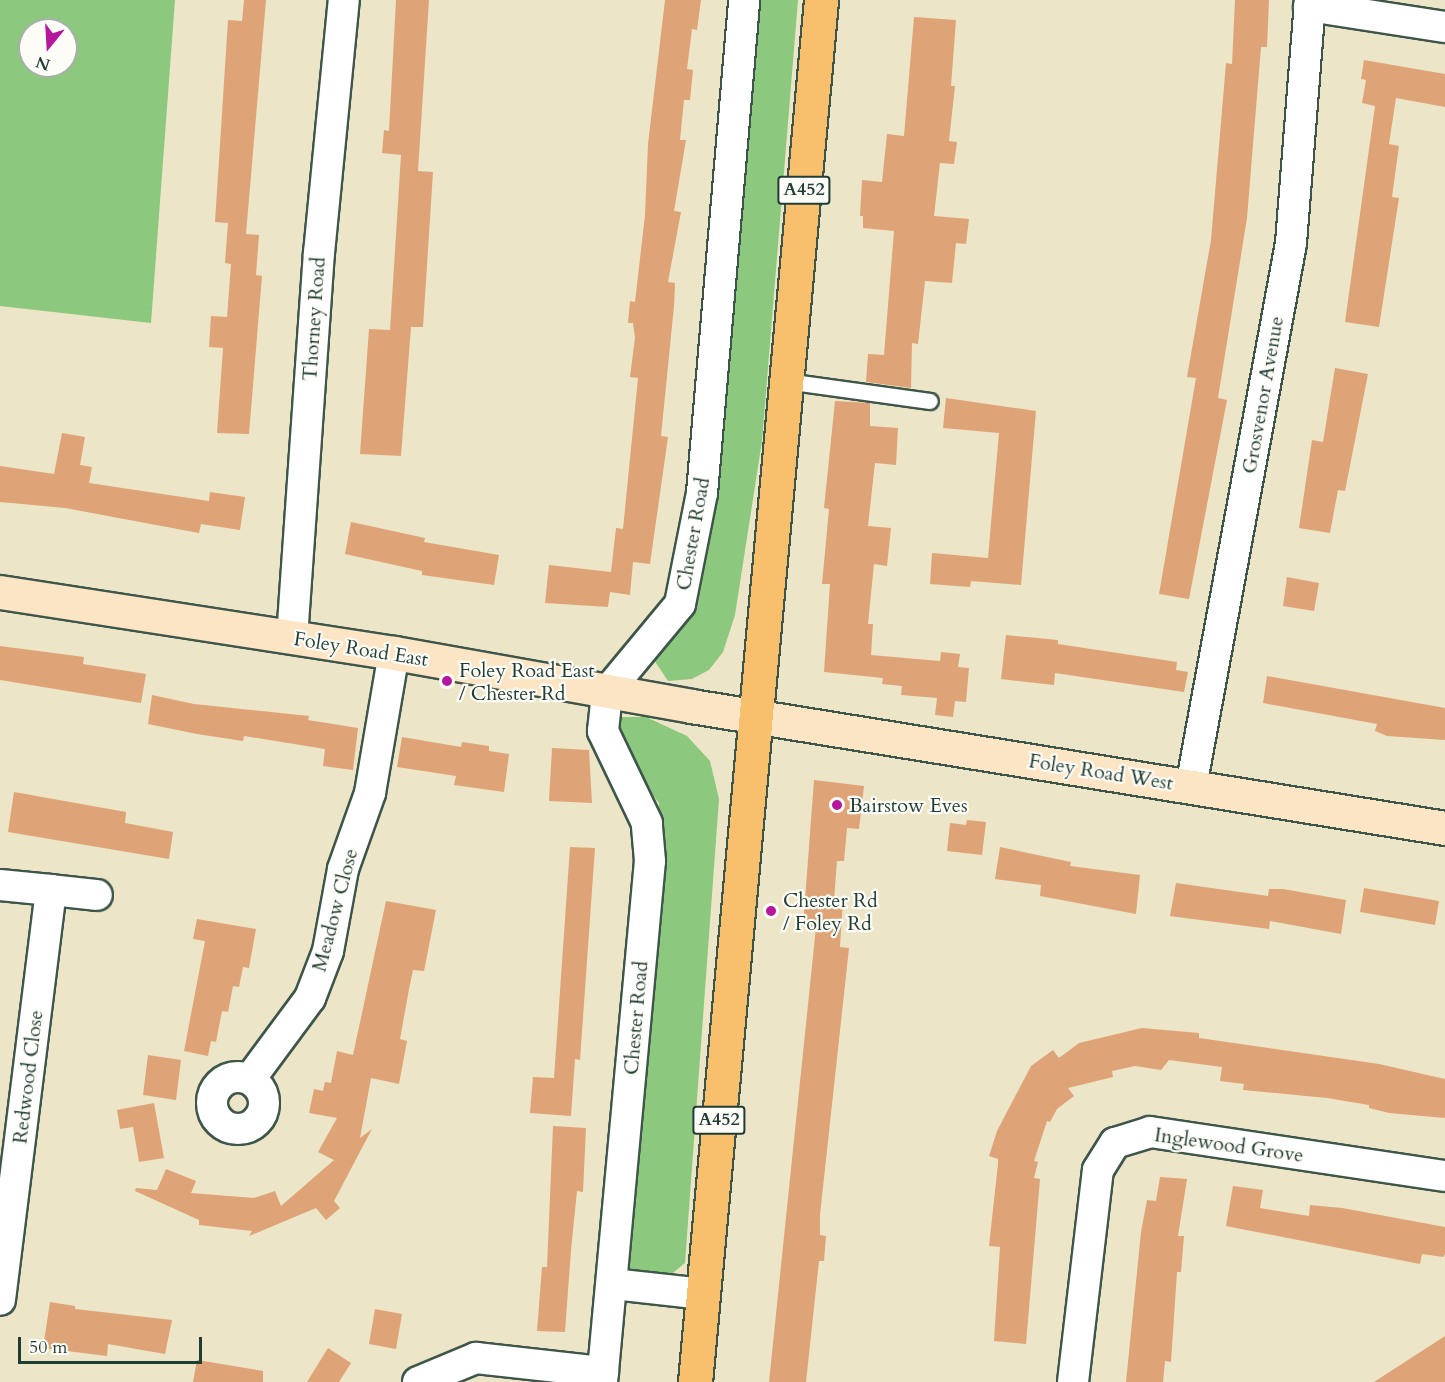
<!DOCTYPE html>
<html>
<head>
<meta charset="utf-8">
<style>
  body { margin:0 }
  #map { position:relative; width:1445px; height:1382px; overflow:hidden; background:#ece5c7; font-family:Cardo,serif }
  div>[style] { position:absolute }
  .green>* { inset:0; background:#8cc97e }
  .building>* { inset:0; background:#dea477 }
  .roads { filter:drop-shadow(2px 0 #3e564a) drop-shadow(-2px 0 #3e564a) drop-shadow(0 2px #3e564a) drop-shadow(0 -2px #3e564a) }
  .service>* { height:15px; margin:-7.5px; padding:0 7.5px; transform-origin:7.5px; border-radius:7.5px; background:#fff }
  .minor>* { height:30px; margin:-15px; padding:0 15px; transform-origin:15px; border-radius:15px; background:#fff }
  .minor>.ring { margin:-15px; padding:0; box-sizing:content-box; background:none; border:30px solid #fff; border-radius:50% }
  .secondary>* { height:33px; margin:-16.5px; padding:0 16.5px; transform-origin:16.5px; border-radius:16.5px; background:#fce5c4 }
  .trunk>* { height:33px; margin:-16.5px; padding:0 16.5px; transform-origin:16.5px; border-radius:16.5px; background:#f8bf6c }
  .dots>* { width:16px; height:16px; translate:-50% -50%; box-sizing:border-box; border:3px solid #fdfcf7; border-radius:50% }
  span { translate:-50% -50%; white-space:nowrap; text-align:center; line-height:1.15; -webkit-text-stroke:4.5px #fdfcf7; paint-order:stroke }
  .shield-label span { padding:2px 4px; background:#fdfcf7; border:2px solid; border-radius:4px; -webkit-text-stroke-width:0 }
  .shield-label { font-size:18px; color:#1f3d34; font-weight:700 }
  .street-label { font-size:20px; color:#1f3d34 }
  .poi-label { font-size:20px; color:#1f3d34 }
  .left { translate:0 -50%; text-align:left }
  .north { position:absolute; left:18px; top:18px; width:60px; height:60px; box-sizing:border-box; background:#fdfcf7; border:2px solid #a4b0a9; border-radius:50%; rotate:198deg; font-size:16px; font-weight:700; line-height:24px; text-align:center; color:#1f3d34 }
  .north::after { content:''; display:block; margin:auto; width:21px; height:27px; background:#b5179e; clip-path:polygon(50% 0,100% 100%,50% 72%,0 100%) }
  .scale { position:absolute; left:18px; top:1337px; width:184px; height:27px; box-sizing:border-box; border:3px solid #1f3d34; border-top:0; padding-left:8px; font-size:18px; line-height:21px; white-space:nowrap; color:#1f3d34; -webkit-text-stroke:4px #fdfcf7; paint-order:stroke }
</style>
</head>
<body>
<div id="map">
  <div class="green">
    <i style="clip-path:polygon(evenodd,0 0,175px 0,151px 323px,0 306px,0 0,30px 30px,66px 30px,66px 66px,30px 66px,30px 30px)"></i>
    <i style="clip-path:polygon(759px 0,798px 0,762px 441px,735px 615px,723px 652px,709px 670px,692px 679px,668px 681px,654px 660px,695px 602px)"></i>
    <i style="clip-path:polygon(618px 717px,646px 717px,687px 736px,710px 761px,719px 799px,685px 1263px,669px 1276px,629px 1270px,659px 803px,629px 765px,612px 733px)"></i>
  </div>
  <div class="building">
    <i style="clip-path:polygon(244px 0,266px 0,246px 234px,259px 235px,256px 275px,262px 276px,249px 434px,217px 433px,223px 348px,209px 347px,211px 316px,227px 317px,231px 264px,225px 263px,228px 223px,215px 222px,228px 20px,242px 21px)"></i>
    <i style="clip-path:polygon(396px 0,429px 0,418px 171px,433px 172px,423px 327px,411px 327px,401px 456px,360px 454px,369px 329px,390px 330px,401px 155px,382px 153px,384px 130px,389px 131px)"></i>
    <i style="clip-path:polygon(665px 0,701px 0,697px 30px,692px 29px,687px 69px,693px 70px,690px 100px,684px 100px,680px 140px,686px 140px,674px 211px,681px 212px,668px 282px,675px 283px,674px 306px,661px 436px,668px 437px,650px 564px,633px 562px,630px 595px,610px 592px,608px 607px,545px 603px,549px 565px,611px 572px,616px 528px,623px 529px,638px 378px,630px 377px,635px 338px,633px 323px,628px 323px,630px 301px,635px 302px,645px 215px,648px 144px)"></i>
    <i style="clip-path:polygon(1235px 0,1269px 0,1267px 47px,1261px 47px,1247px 218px,1218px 398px,1227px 400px,1189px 599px,1159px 594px,1196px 378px,1187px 377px,1211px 240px,1226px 63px,1232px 64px)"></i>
    <i style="clip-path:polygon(914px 17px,956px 20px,951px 86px,955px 86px,949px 141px,957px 142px,954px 164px,940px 163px,934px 216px,969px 219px,966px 244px,956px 243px,952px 283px,925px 281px,918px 344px,912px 343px,911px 388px,866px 382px,868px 354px,884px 355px,894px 231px,863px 228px,863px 216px,860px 216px,862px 180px,882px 182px,887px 134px,904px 136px)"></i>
    <i style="clip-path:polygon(1364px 60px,1445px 74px,1445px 107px,1396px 98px,1389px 144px,1399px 146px,1392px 197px,1399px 198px,1379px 327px,1345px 322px,1375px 106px,1362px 103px,1366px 80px,1361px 79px)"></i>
    <i style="clip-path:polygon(1335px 368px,1368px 374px,1345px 491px,1338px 490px,1330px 533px,1299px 528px,1312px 440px,1323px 442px)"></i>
    <i style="clip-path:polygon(946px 398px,1036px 411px,1021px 585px,971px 581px,970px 587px,930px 584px,932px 553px,988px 558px,991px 523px,999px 433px,943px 428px)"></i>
    <i style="clip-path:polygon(835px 401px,870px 403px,870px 426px,898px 428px,896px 465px,875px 463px,868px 526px,891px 528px,887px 566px,874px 564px,868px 624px,873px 624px,871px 655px,940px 661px,941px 652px,960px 654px,958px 667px,969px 668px,966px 702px,955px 701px,953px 717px,935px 715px,937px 698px,901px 695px,902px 686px,882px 684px,883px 678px,824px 672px,830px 584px,822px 584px,829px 509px,824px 508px)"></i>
    <i style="clip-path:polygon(62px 433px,85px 437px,80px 465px,92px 467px,89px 483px,209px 501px,210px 492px,245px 497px,240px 530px,201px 524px,199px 533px,65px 508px,0 502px,0 466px,54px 474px)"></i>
    <i style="clip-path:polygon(351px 522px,425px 538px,424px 542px,499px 555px,494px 585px,422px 575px,422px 571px,345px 554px)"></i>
    <i style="clip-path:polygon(1287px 577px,1319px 583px,1314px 611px,1283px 606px)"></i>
    <i style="clip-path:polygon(1006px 635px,1058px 640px,1058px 644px,1177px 662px,1176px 670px,1188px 672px,1184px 692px,1055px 673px,1054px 685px,1001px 679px)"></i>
    <i style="clip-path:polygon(0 646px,84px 657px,83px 664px,146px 674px,141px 703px,0 680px)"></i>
    <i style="clip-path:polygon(1267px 676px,1445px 708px,1445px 740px,1387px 736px,1375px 731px,1377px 724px,1263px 703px)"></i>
    <i style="clip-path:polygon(152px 695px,194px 704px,309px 716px,308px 720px,358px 728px,353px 770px,323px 766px,325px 749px,244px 736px,243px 741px,197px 734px,148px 724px)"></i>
    <i style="clip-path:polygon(402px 737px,461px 747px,462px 742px,489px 746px,489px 751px,509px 754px,504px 792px,454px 785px,456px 776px,397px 767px)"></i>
    <i style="clip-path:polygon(552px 748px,589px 750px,592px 803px,549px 801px)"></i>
    <i style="clip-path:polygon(814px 780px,864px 786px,859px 829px,847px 828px,844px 861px,837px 861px,834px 900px,843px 900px,840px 947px,849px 948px,820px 1215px,820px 1235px,826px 1236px,824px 1261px,819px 1261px,806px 1382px,769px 1382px,816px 927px,803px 926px)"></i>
    <i style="clip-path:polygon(14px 792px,126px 812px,125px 823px,173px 832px,169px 859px,8px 832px)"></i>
    <i style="clip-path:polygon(967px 820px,986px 822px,982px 855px,947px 851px,950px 823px,966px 825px)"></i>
    <i style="clip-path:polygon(570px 847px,595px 848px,580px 1060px,575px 1059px,571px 1116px,530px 1113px,533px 1077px,554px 1078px)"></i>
    <i style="clip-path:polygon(1000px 847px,1071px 862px,1070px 866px,1140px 875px,1136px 914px,1040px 896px,1041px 885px,995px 879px)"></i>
    <i style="clip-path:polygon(1176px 883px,1268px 896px,1269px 889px,1283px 889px,1346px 900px,1341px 934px,1270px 921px,1269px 929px,1170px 916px)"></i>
    <i style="clip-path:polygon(1364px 888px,1439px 901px,1435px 925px,1360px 912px)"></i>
    <i style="clip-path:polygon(386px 901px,436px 910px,424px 971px,413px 970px,409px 989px,400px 1039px,407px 1041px,399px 1084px,371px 1078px,360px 1138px,372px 1129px,334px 1201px,340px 1208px,326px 1220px,316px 1208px,249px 1236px,252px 1231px,199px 1225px,199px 1220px,135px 1191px,136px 1188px,157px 1190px,166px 1169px,196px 1181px,191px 1193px,254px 1198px,275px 1191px,281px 1206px,334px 1160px,318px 1152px,337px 1118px,309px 1113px,314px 1089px,323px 1091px,325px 1082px,331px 1083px,337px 1051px,353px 1055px)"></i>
    <i style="clip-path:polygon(197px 919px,256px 929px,249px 968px,243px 967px,239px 987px,233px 986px,228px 1012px,222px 1011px,216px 1042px,211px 1041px,208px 1056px,184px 1051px,205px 941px,193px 939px)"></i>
    <i style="clip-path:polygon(1142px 1028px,1199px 1033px,1199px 1038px,1379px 1064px,1445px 1079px,1445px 1118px,1389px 1113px,1369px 1108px,1369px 1105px,1327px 1098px,1243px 1090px,1244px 1084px,1220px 1081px,1222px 1067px,1169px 1060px,1161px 1070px,1135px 1066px,1112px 1071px,1113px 1077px,1068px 1088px,1074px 1096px,1057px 1109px,1050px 1122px,1047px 1121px,1034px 1161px,1038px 1162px,1034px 1178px,1040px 1179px,1026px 1344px,994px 1341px,1000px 1247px,989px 1246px,998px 1164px,998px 1159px,989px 1156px,997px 1131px,1031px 1066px,1053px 1050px,1059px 1058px,1079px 1043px)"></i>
    <i style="clip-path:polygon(148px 1055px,181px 1060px,176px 1100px,143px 1095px)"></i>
    <i style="clip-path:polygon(154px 1103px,164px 1158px,139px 1162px,133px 1127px,120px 1129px,117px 1110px)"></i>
    <i style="clip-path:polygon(553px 1126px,586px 1128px,583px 1192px,577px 1191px,571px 1250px,565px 1332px,537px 1331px,542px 1267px,547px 1267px)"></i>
    <i style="clip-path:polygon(1160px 1177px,1187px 1179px,1178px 1236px,1184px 1236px,1181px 1272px,1177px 1272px,1171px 1362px,1165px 1361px,1163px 1382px,1126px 1382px,1141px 1232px,1147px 1200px,1156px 1201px)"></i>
    <i style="clip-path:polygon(1233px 1186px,1263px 1190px,1260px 1208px,1309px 1216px,1310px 1205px,1342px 1208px,1445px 1227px,1445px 1254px,1443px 1257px,1422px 1254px,1420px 1264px,1226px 1226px)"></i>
    <i style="clip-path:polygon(50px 1302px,75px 1306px,75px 1309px,172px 1320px,165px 1354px,108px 1344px,107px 1356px,43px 1348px)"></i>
    <i style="clip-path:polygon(375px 1309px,402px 1314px,396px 1349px,369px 1344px)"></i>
    <i style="clip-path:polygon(1445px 1336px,1445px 1382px,1374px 1382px)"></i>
    <i style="clip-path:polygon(328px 1348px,351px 1363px,339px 1382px,307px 1382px)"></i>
    <i style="clip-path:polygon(197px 1360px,263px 1371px,263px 1382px,193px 1382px)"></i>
  </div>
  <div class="roads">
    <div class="service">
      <i style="left:786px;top:381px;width:145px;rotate:7.9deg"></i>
    </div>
    <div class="minor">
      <i style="left:1309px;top:6px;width:138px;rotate:8.8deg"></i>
      <i style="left:292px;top:638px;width:386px;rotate:-86deg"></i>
      <i style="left:319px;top:253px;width:254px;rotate:-84.4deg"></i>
      <i style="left:1191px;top:787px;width:553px;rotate:-79.58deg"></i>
      <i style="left:1291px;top:243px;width:244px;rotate:-85.5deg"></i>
      <i style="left:0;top:885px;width:51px;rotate:5.6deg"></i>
      <i style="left:51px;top:890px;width:413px;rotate:97.1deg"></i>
      <i style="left:51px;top:890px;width:46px;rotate:6.2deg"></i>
      <i class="ring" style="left:212px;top:1077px;width:22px;height:22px"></i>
      <i style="left:250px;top:1079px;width:101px;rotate:-53.5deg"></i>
      <i style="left:310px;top:998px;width:50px;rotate:-69deg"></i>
      <i style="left:328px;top:951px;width:83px;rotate:-79.6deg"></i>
      <i style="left:343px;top:869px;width:81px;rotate:-70.4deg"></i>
      <i style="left:370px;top:793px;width:142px;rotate:-80.3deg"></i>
      <i style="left:613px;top:1284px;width:92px;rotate:6.3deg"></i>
      <i style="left:418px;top:1382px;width:63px;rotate:-22.5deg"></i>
      <i style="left:476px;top:1358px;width:128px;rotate:6.3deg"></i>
      <i style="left:602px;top:1382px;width:523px;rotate:-84.74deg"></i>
      <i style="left:650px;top:861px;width:38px;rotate:-95deg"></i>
      <i style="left:647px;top:823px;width:102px;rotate:-115.6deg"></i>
      <i style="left:603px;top:731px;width:39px;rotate:-84deg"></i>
      <i style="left:607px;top:692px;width:114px;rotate:-50.3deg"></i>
      <i style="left:680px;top:604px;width:113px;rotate:-78.8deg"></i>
      <i style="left:702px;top:493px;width:495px;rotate:-85.1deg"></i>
      <i style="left:1073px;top:1382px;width:213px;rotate:-83.3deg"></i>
      <i style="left:1098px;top:1170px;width:32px;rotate:-58deg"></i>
      <i style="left:1115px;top:1143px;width:37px;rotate:-17deg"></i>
      <i style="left:1150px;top:1132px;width:298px;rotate:8.5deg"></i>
    </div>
    <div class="secondary">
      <i style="left:0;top:592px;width:399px;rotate:8.8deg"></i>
      <i style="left:394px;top:653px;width:302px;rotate:10.1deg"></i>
      <i style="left:691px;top:706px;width:764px;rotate:9.19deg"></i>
    </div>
    <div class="trunk">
      <i style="left:695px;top:1382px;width:1388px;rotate:-84.79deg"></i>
    </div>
  </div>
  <div class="dots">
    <i style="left:447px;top:681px;background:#b5179e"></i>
    <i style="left:837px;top:805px;background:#b5179e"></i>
    <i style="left:771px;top:911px;background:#b5179e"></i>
  </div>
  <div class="shield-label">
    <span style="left:804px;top:190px">A452</span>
    <span style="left:719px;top:1120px">A452</span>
  </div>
  <div class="street-label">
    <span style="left:314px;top:319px;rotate:-86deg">Thorney Road</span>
    <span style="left:1263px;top:395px;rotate:-80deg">Grosvenor Avenue</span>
    <span style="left:693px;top:534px;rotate:-80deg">Chester Road</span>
    <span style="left:361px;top:649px;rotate:9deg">Foley Road East</span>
    <span style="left:1101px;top:772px;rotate:9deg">Foley Road West</span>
    <span style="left:335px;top:910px;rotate:-75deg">Meadow Close</span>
    <span style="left:636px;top:1018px;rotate:-85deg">Chester Road</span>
    <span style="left:28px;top:1077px;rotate:-83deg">Redwood Close</span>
    <span style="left:1229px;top:1145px;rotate:8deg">Inglewood Grove</span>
  </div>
  <div class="poi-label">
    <span class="left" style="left:459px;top:682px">Foley Road East<br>/ Chester Rd</span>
    <span class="left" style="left:849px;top:805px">Bairstow Eves</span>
    <span class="left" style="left:783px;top:912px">Chester Rd<br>/ Foley Rd</span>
  </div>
  <div class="north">N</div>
  <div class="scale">50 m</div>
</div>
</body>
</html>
